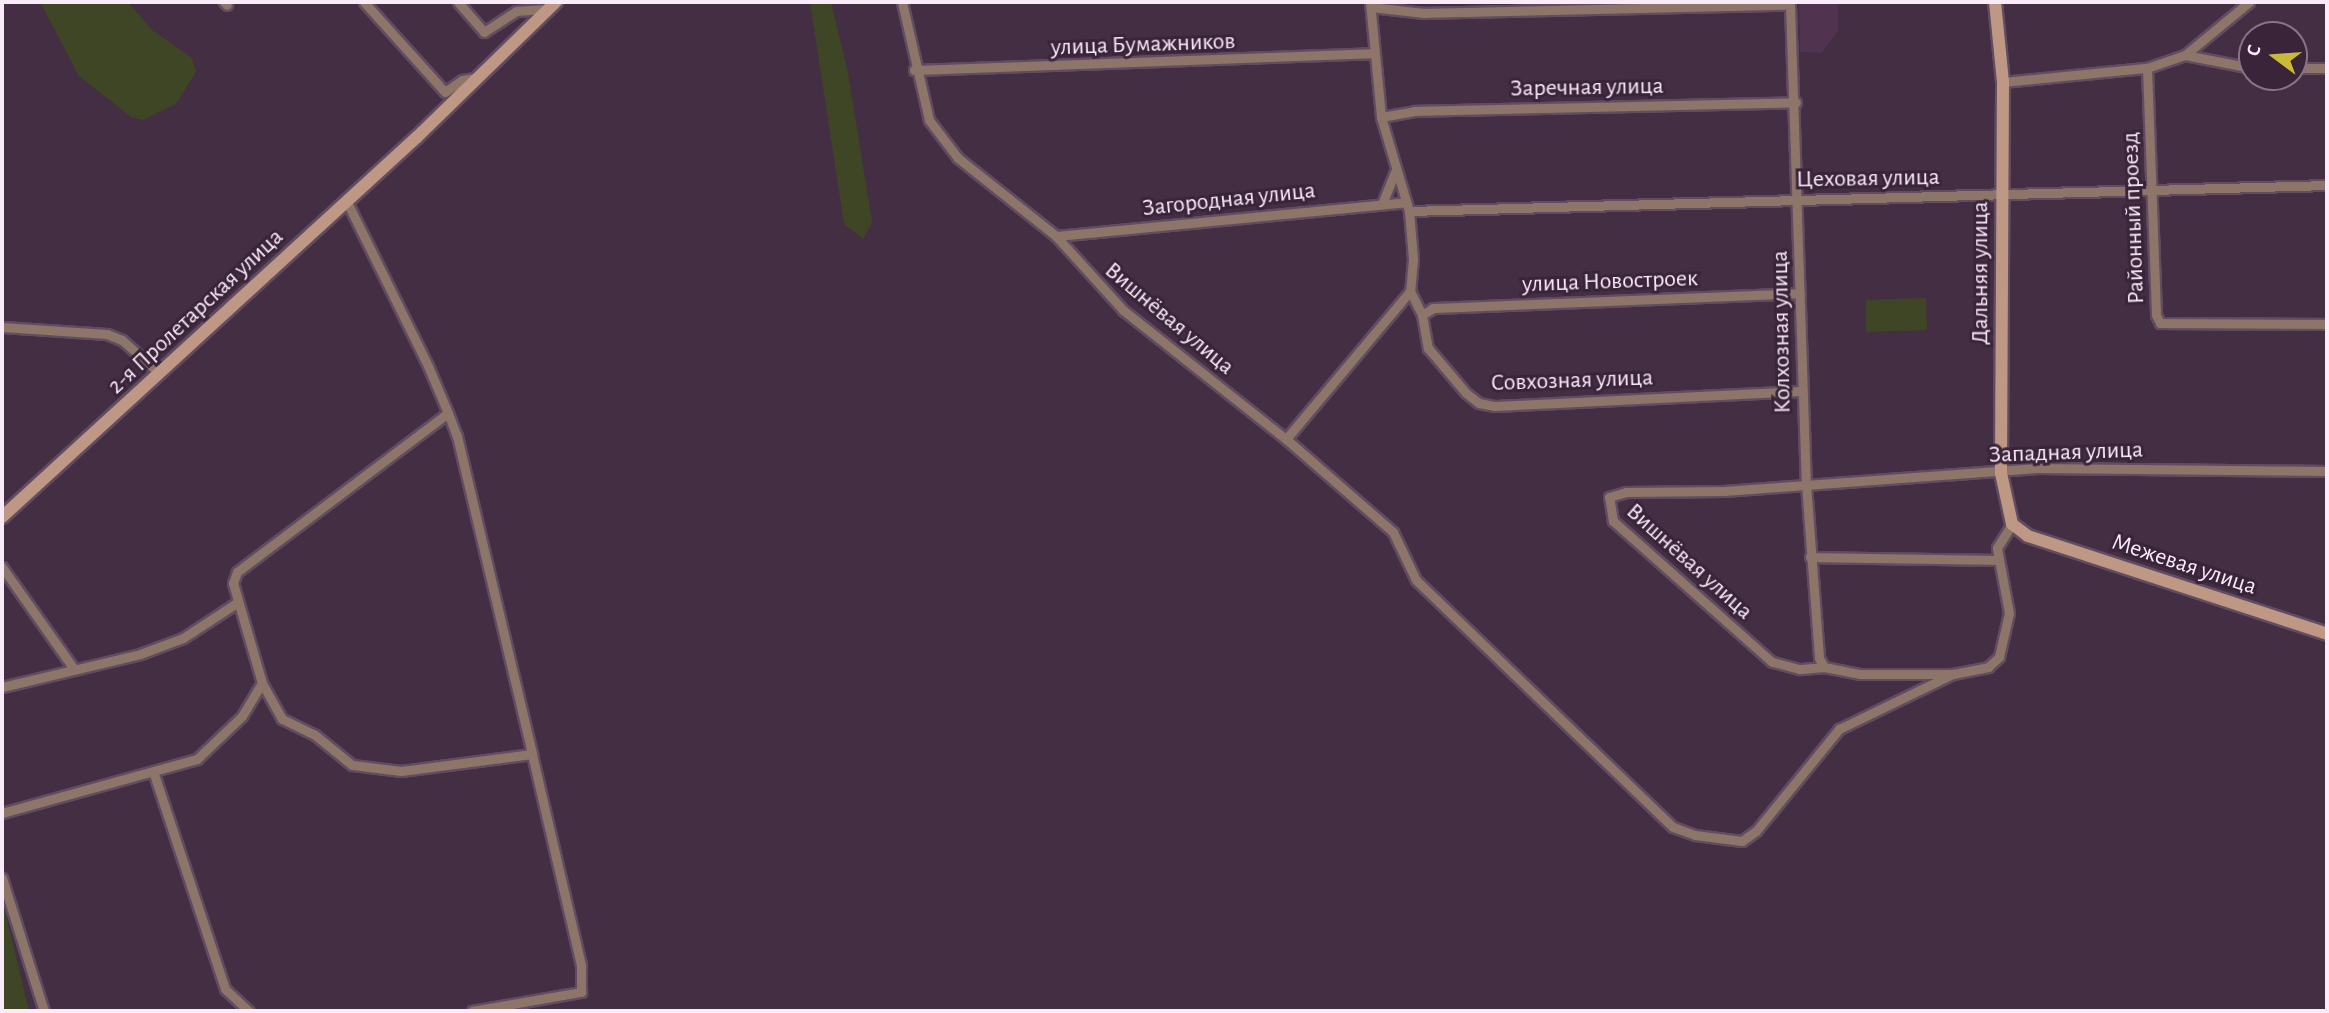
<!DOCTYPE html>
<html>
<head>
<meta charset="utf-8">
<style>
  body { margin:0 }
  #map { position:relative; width:2329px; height:1013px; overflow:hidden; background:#442e44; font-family:"Alegreya Sans",sans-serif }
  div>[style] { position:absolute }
  .built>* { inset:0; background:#4f334f }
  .green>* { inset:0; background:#3e4625 }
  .roads { filter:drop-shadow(2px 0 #614c61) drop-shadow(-2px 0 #614c61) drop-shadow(0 2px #614c61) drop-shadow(0 -2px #614c61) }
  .street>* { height:9px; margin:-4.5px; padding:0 4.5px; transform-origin:4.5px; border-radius:4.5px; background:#8d7569 }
  .secondary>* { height:12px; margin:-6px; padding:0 6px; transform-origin:6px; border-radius:6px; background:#be9885 }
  span { translate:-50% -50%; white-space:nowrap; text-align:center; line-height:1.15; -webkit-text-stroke:6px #3a243a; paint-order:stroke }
  .street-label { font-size:24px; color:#faebf9 }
  .frame { position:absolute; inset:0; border:4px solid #faebf9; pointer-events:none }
  .north { position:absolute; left:2238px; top:21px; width:70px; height:70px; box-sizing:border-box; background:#3a243a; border:2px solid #877486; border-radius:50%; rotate:286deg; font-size:19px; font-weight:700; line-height:28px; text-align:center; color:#faebf9 }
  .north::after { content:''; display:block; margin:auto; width:24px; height:32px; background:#c9ba3a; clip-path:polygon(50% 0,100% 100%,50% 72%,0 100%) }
</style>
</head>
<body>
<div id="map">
  <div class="built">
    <i style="clip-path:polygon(1799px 2px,1838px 2px,1838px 31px,1822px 53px,1800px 52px)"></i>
  </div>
  <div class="green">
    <i style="clip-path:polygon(40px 2px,128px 2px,152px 30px,192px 58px,196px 72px,176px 104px,143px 120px,131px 117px,79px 76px)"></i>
    <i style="clip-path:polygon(810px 2px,831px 2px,848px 73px,872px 222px,863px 239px,844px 224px)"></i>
    <i style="clip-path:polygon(1926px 298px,1927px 330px,1866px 332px,1866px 300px)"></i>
    <i style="clip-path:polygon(2px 898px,29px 1011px,2px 1011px)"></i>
  </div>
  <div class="roads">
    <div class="street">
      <i style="left:224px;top:2px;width:4px;rotate:45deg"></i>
      <i style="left:364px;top:2px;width:121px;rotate:48deg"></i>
      <i style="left:445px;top:92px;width:21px;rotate:-35deg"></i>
      <i style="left:462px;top:80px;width:13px;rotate:-9deg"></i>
      <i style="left:458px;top:2px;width:40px;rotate:49deg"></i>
      <i style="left:484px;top:32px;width:38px;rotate:-33deg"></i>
      <i style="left:516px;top:11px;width:32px;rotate:-4deg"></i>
      <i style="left:902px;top:2px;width:121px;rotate:77.1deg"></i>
      <i style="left:929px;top:120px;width:48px;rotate:52.7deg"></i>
      <i style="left:958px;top:158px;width:125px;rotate:38.5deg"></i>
      <i style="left:1056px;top:236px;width:100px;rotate:47.8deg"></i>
      <i style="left:1123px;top:310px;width:208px;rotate:38.4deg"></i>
      <i style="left:1286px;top:439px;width:142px;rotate:41deg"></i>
      <i style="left:1393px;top:532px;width:53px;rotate:64.4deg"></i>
      <i style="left:1416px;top:580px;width:356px;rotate:43.9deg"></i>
      <i style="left:1673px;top:827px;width:23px;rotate:20deg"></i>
      <i style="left:1695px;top:835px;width:47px;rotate:7.3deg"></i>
      <i style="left:1742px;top:841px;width:17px;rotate:-36deg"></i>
      <i style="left:1756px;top:831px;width:132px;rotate:-50.9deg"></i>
      <i style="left:1839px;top:729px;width:127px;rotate:-25.8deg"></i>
      <i style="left:1370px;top:2px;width:116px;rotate:84.5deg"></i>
      <i style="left:1381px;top:117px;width:98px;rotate:73.4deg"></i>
      <i style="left:1409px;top:211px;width:48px;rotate:85.2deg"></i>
      <i style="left:1413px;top:259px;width:32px;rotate:95deg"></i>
      <i style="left:1410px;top:291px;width:27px;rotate:63deg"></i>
      <i style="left:1422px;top:315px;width:34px;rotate:80deg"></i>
      <i style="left:1428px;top:348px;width:59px;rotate:49.8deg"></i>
      <i style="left:1466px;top:393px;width:16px;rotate:38deg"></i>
      <i style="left:1479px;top:403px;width:16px;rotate:11deg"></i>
      <i style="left:1495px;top:406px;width:307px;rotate:-2.8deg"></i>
      <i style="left:1371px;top:7px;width:53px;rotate:6.5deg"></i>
      <i style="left:1424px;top:13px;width:366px;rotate:-1.3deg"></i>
      <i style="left:1790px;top:5px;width:479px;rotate:88.1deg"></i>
      <i style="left:1806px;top:484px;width:174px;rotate:85.7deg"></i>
      <i style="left:1819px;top:658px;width:10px;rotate:61deg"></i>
      <i style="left:1824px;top:667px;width:37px;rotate:11deg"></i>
      <i style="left:1860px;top:674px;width:93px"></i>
      <i style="left:1953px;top:674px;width:36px;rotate:-11deg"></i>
      <i style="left:1988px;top:667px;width:15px;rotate:-42deg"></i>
      <i style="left:1999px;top:657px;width:45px;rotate:-77.2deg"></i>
      <i style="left:2009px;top:613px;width:66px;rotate:-100.5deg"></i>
      <i style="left:1997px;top:548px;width:28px;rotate:-58deg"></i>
      <i style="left:2185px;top:55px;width:68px;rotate:11deg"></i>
      <i style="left:2147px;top:68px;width:247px;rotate:87.9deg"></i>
      <i style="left:2156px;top:315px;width:9px;rotate:63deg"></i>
      <i style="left:2160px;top:323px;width:167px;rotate:0.3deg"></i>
      <i style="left:2294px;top:68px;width:33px"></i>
      <i style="left:914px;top:70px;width:460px;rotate:-2.1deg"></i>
      <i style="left:2003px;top:82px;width:145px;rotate:-5.6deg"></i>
      <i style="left:2147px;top:68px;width:40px;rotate:-18.9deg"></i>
      <i style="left:2185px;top:55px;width:83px;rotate:-39.6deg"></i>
      <i style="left:1381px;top:117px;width:34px;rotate:-10deg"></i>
      <i style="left:1414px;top:111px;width:382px;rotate:-1.3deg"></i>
      <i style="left:347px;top:202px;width:183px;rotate:63.7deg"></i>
      <i style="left:428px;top:366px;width:51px;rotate:66.9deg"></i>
      <i style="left:448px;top:413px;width:25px;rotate:69deg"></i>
      <i style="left:457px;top:436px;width:327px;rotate:76.7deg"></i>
      <i style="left:532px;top:754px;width:132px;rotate:172.6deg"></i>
      <i style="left:401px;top:771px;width:49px;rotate:-173deg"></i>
      <i style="left:352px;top:765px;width:48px;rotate:-141deg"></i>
      <i style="left:315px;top:735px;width:37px;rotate:-154deg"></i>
      <i style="left:282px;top:719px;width:41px;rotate:-119.1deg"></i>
      <i style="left:262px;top:683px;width:104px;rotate:-106.2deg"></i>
      <i style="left:233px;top:583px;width:12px;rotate:-70deg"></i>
      <i style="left:237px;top:572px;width:264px;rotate:-37deg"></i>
      <i style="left:1382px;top:204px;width:35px;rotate:-68deg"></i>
      <i style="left:1409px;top:211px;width:918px;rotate:-1.62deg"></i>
      <i style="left:1056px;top:236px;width:352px;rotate:-5.5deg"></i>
      <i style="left:1422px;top:315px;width:13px;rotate:-32deg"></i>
      <i style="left:1433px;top:308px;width:367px;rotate:-2.3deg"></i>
      <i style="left:2px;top:327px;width:105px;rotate:3.8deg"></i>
      <i style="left:107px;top:334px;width:16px;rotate:22deg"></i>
      <i style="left:122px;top:340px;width:50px;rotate:41.7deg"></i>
      <i style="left:1286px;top:439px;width:193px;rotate:-50deg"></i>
      <i style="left:1810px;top:557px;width:186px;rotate:0.9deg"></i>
      <i style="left:2px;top:567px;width:125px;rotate:54.8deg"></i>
      <i style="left:1824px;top:667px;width:25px;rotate:175deg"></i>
      <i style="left:1799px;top:669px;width:28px;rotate:-165deg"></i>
      <i style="left:1772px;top:662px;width:213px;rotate:-138.4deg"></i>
      <i style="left:1613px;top:521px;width:24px;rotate:-99deg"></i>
      <i style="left:1609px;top:497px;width:18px;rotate:-16deg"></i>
      <i style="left:1626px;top:492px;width:98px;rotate:-0.6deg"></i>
      <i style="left:1724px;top:491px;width:314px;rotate:-4.2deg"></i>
      <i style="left:2037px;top:468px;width:290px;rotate:0.6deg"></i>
      <i style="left:2px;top:687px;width:142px;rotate:-13.4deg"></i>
      <i style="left:140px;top:654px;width:46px;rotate:-20.4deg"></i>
      <i style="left:183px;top:638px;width:66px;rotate:-33.2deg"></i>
      <i style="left:154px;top:774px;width:226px;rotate:71.7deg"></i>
      <i style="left:225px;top:989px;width:33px;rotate:43deg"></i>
      <i style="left:2px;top:813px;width:202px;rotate:-15.5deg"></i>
      <i style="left:197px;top:759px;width:62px;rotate:-43.7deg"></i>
      <i style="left:242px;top:716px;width:39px;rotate:-59deg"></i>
      <i style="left:2px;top:878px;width:139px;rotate:72.5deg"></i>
      <i style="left:472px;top:1011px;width:111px;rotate:-9.9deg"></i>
      <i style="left:581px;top:992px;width:27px;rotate:-90deg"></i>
      <i style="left:581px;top:965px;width:217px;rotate:-103.1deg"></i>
    </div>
    <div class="secondary">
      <i style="left:1995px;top:2px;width:80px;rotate:84.3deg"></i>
      <i style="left:2003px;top:82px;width:391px;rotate:90.3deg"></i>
      <i style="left:2001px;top:473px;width:52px;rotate:77.8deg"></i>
      <i style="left:2012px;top:524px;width:20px;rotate:37deg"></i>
      <i style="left:2028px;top:536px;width:315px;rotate:18.1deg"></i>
      <i style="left:2px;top:517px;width:563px;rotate:-42.48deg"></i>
      <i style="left:417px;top:137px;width:194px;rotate:-44.2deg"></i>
    </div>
  </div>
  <div class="street-label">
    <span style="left:1143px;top:45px;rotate:-2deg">улица Бумажников</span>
    <span style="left:1587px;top:88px;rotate:-1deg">Заречная улица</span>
    <span style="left:1868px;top:179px;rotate:-1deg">Цеховая улица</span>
    <span style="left:1229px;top:200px;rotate:-6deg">Загородная улица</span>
    <span style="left:2134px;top:218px;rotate:-92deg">Районный проезд</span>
    <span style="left:1981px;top:273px;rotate:-90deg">Дальняя улица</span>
    <span style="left:1610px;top:282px;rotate:-2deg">улица Новостроек</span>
    <span style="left:196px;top:312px;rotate:-43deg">2-я Пролетарская улица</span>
    <span style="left:1169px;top:319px;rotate:40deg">Вишнёвая улица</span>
    <span style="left:1782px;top:332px;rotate:-91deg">Колхозная улица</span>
    <span style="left:1572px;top:381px;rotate:-2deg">Совхозная улица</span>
    <span style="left:2066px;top:453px;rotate:-2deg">Западная улица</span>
    <span style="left:1689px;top:562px;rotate:42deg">Вишнёвая улица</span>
    <span style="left:2184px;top:565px;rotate:18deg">Межевая улица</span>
  </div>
  <div class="frame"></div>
  <div class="north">С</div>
</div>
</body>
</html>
